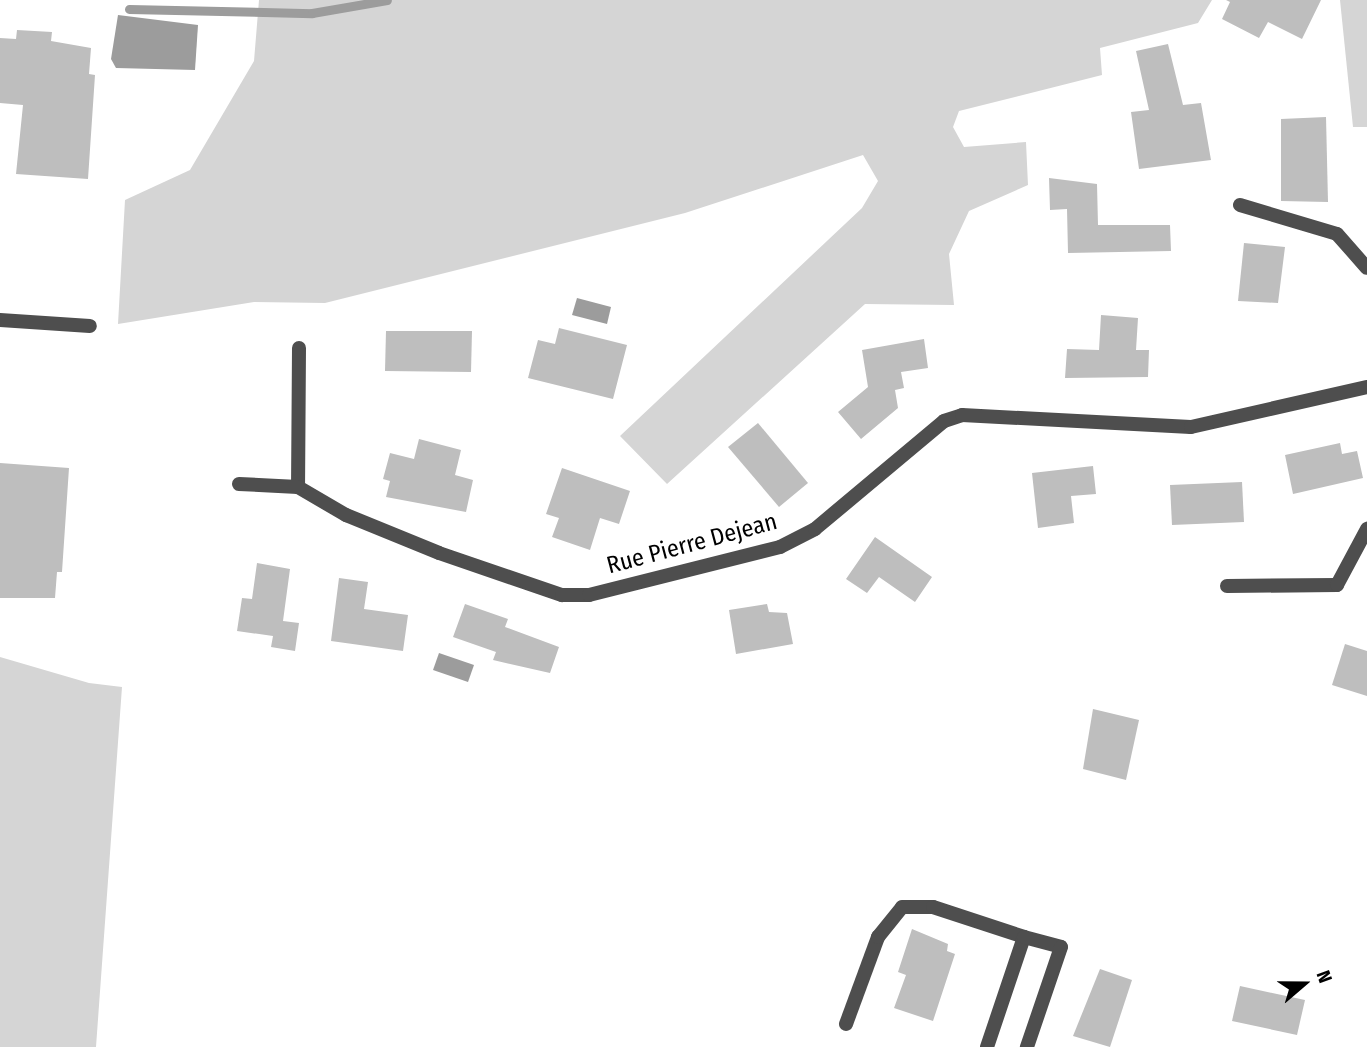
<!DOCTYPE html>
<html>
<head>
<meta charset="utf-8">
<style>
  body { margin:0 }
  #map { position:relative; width:1367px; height:1047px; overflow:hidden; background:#fff; font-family:"Fira Sans Condensed",sans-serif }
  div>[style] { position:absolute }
  .green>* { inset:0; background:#d5d5d5 }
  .water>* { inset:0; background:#9c9c9c }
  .stream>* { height:9px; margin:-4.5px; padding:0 4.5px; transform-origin:4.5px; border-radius:4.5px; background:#9c9c9c }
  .building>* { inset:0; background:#bebebe }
  .service>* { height:14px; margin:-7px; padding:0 7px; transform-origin:7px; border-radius:7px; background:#4e4e4e }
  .minor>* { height:14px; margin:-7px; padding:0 7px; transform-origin:7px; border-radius:7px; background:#4e4e4e }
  span { translate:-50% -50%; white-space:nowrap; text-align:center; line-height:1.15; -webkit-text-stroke:5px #fff; paint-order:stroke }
  .street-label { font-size:24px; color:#000 }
  .north { position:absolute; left:1269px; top:949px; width:70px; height:70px; -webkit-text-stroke:5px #fff; paint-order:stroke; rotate:70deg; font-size:19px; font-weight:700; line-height:28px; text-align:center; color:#000 }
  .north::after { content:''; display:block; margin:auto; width:24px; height:32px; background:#000; clip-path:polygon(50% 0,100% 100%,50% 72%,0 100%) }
</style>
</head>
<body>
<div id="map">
  <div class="green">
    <i style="clip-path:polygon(259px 0,1212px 0,1198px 23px,1100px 48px,1102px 75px,959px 111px,953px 127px,964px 147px,1026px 142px,1028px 185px,969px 211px,949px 254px,954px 305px,865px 304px,667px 484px,620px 436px,862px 208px,878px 181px,863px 155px,685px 213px,325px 303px,254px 302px,118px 324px,125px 200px,190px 170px,254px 61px)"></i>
    <i style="clip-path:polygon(1340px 0,1367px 0,1367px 127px,1353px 127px)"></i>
    <i style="clip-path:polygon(0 657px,89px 683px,122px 687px,96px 1047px,0 1047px)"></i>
  </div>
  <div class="water">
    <i style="clip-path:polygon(118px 15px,198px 25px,195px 70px,116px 68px,111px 59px)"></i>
    <i style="clip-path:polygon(577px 298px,611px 307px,607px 324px,572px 315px)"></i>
    <i style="clip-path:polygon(439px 653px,474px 665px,468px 682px,433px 670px)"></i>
  </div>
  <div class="stream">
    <i style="left:129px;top:9px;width:183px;rotate:1.3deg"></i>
    <i style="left:312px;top:13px;width:76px;rotate:-9.8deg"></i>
  </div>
  <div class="building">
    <i style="clip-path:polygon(1226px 0,1321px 0,1302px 39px,1268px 22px,1259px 38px,1222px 19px,1230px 2px)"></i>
    <i style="clip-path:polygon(17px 30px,52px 32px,51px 41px,91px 48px,89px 74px,95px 75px,88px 179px,16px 174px,23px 105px,0 103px,0 38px,16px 39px)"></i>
    <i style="clip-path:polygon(1168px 44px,1183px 105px,1201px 103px,1211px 160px,1139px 169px,1131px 112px,1149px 110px,1136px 51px)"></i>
    <i style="clip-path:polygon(1326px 117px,1328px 202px,1281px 201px,1281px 119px)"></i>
    <i style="clip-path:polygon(1049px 178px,1097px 184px,1098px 225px,1170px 225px,1171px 251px,1068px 253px,1067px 209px,1050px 210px)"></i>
    <i style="clip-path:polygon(1244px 243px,1285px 247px,1278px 303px,1238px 301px)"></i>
    <i style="clip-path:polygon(1101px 315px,1138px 318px,1136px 350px,1149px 350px,1148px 377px,1065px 378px,1067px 349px,1099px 350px)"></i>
    <i style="clip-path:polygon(559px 328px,627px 345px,613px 399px,528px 378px,538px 340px,555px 344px)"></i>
    <i style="clip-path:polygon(386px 331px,472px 331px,471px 372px,385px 371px)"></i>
    <i style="clip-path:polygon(924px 339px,928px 368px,901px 372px,904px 388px,895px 390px,898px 408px,861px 439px,838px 412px,868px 387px,862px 350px)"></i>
    <i style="clip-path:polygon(758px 423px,808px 483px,779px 507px,728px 447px)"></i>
    <i style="clip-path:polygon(419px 439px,461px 450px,455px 475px,473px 480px,466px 512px,386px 497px,390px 481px,383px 479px,390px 453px,414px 459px)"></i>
    <i style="clip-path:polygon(1340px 443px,1342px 454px,1357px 451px,1363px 478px,1293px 494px,1285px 455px)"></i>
    <i style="clip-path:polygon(0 463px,69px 468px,62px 572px,57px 572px,55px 598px,0 598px)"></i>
    <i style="clip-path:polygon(1093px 466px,1096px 494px,1071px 496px,1074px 523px,1038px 528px,1032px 473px)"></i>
    <i style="clip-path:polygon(562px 468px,630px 491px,619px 524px,600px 518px,590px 550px,552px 537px,559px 518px,546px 514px)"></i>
    <i style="clip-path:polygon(1242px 482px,1244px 522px,1172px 525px,1170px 485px)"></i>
    <i style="clip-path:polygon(875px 537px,932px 577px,915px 602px,879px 577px,867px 593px,846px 579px)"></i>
    <i style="clip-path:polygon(257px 563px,290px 569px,283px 621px,299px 623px,295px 651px,271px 647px,273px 636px,237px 631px,242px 598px,252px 599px)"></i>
    <i style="clip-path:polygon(339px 578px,368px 582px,364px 609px,408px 615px,403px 651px,331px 641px)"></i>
    <i style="clip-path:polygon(465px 604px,508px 619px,505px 627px,559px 647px,550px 673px,493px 660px,496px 652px,453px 637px)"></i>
    <i style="clip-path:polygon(767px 604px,769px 612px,787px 613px,793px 644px,736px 654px,729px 610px)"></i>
    <i style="clip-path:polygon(1345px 644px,1367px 651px,1367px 696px,1332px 685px)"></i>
    <i style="clip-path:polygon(1093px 709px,1139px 720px,1126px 780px,1083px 769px)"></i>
    <i style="clip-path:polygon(912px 929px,948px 944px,947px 951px,955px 954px,933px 1021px,894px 1008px,906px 975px,898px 972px)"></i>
    <i style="clip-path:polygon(1100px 969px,1132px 980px,1110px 1047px,1073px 1036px)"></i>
    <i style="clip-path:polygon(1240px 986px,1305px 1000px,1297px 1035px,1232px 1021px)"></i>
  </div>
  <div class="service">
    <i style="left:1227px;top:586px;width:110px;rotate:-0.5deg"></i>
    <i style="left:1337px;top:585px;width:64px;rotate:-61.8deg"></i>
    <i style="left:846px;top:1024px;width:93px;rotate:-69.8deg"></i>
    <i style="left:878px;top:937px;width:38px;rotate:-51deg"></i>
    <i style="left:902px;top:907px;width:31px"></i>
    <i style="left:933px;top:907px;width:96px;rotate:18.2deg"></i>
  </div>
  <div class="minor">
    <i style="left:1240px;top:205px;width:101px;rotate:16.6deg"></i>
    <i style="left:1337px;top:234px;width:45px;rotate:48.6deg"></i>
    <i style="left:0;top:320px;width:90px;rotate:3.8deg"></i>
    <i style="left:299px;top:348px;width:139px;rotate:90.4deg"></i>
    <i style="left:298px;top:487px;width:56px;rotate:30.3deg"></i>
    <i style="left:346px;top:515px;width:100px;rotate:22.2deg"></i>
    <i style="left:439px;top:553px;width:130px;rotate:18.9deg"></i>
    <i style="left:562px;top:595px;width:27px"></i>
    <i style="left:589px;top:595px;width:197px;rotate:-14.1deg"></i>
    <i style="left:780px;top:547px;width:39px;rotate:-27deg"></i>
    <i style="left:815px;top:529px;width:168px;rotate:-39.9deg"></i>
    <i style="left:944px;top:421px;width:19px;rotate:-18deg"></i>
    <i style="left:962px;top:415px;width:229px;rotate:3deg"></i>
    <i style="left:1191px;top:427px;width:180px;rotate:-12.8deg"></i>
    <i style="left:239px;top:484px;width:59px;rotate:2.9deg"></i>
    <i style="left:987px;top:1047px;width:116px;rotate:-71.4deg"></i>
    <i style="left:1024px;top:937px;width:38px;rotate:15deg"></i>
    <i style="left:1061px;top:947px;width:106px;rotate:108.8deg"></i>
  </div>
  <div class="street-label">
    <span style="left:692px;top:544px;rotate:-15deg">Rue Pierre Dejean</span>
  </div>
  <div class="north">N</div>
</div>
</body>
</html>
